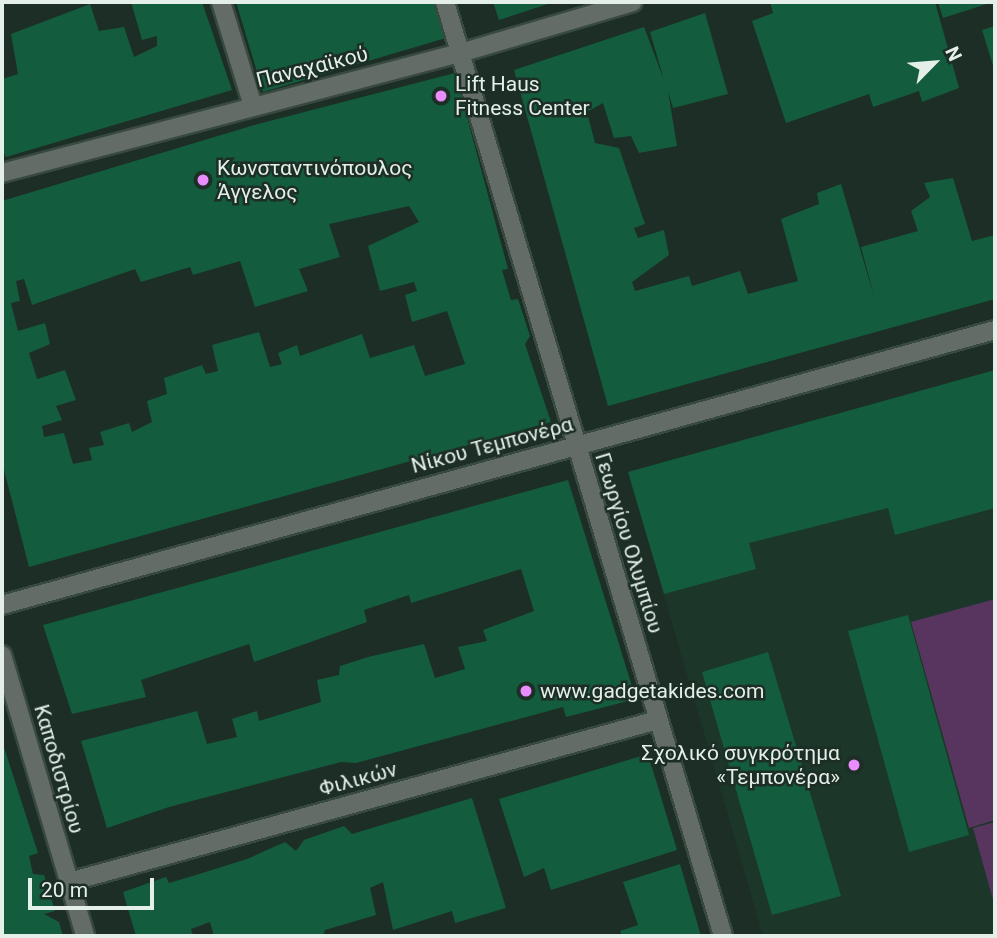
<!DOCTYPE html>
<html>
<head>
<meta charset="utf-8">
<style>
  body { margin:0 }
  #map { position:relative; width:997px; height:938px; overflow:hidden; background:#1c2e25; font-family:Roboto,sans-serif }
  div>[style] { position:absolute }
  .built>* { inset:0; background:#1c3629 }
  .green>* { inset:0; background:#57355f }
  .building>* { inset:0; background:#135d3e }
  .roads { filter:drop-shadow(2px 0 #384940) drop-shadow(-2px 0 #384940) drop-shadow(0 2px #384940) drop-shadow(0 -2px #384940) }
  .minor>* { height:18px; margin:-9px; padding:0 9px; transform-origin:9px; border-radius:9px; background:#636c67 }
  .dots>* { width:19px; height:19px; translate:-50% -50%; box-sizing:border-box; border:4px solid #1c2e25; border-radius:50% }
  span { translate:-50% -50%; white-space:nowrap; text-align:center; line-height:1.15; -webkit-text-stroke:5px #1c2e25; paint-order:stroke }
  .street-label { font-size:21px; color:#e3efe8 }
  .poi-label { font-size:21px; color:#e3efe8 }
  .left { translate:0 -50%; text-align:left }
  .right { translate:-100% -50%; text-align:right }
  .frame { position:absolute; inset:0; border:4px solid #e3efe8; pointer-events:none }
  .north { position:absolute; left:899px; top:28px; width:70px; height:70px; -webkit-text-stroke:5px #1c2e25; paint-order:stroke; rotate:65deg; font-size:19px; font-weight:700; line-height:28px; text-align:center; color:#e3efe8 }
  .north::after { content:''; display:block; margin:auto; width:24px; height:32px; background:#e3efe8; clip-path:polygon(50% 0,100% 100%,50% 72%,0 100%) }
  .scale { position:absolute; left:28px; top:878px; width:126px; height:32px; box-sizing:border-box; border:4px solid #e3efe8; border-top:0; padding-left:9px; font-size:21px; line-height:24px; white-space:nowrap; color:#e3efe8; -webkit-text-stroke:5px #1c2e25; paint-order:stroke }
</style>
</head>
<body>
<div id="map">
  <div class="built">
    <i style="clip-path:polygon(995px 370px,995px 936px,763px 936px,628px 472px)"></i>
  </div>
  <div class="green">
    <i style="clip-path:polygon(995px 599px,995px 820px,969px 828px,911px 622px)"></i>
    <i style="clip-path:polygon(995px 822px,995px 907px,973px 828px)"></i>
  </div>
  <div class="building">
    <i style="clip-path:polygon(131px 2px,202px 2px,232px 90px,6px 157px,2px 150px,2px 79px,18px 74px,11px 34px,90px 4px,99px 31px,124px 27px,134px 57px,157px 46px,157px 36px,142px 40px)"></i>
    <i style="clip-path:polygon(236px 2px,435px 2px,446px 38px,263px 92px)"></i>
    <i style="clip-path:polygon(493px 2px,554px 2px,499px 20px)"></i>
    <i style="clip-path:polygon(770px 2px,935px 2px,959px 88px,922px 102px,919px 91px,873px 107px,869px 94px,786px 123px,752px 21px,773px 13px)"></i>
    <i style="clip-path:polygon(938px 2px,993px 2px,943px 18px)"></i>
    <i style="clip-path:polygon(705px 13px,728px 94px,673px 108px,668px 91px,677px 146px,639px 153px,631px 136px,614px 138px,603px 103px,587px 112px,595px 143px,619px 148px,645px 224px,634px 228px,638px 238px,664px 230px,669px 255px,632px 282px,635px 291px,689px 276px,692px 286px,740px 271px,748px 294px,798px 281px,781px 219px,819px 204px,817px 193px,841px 184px,875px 300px,861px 247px,918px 231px,911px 211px,930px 197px,924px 183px,953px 178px,972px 241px,995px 235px,995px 299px,608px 406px,514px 70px,644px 27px,664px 80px,650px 32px)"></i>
    <i style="clip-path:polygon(995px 26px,995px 72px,982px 30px)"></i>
    <i style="clip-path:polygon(evenodd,455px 73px,508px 269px,502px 270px,511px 300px,518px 299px,530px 336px,525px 344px,551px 422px,29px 567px,2px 462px,2px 201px,258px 124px,455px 73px,409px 206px,419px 222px,368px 246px,380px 291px,414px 282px,417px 291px,405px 295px,412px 322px,447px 311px,465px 364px,425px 376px,414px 345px,370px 358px,362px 334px,300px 356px,297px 345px,278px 353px,282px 364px,270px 367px,259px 332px,212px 345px,218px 371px,206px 374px,202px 365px,164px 378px,167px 394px,147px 401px,152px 422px,132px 432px,129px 423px,100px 432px,104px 445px,89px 448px,92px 460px,73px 464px,64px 433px,44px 437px,42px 426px,62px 420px,56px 406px,76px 400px,65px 370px,37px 379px,29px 353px,50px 344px,45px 323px,18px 331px,11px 303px,20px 301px,16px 281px,24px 279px,32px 305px,135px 269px,141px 282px,190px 267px,193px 275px,240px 261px,255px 307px,308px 291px,299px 269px,340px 257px,329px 224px,409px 206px)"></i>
    <i style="clip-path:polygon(995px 370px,995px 508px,895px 535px,888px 508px,749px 543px,756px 569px,664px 594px,628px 472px)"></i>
    <i style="clip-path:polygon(568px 480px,636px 699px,566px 717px,563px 707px,356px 763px,341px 762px,169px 807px,107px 828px,81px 741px,197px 711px,207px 744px,237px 737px,232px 719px,257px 711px,259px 721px,321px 702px,317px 680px,339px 675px,340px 666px,368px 657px,424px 644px,435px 678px,465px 669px,458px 647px,487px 641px,483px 630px,534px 611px,521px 569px,411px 603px,409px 595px,364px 610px,367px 622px,254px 662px,249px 644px,141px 680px,146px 697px,72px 714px,43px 625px)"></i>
    <i style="clip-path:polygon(908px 615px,969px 835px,909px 852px,848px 631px)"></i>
    <i style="clip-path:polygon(768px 652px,841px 896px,772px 915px,702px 672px)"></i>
    <i style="clip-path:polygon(2px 741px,38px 853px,29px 856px,33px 874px,44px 875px,55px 911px,44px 914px,59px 922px,63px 936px,2px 936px)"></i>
    <i style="clip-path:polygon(648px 754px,677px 850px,551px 890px,544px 868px,524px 877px,499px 799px)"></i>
    <i style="clip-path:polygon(472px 798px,506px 908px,455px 923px,452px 911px,393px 930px,383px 882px,370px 888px,376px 915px,325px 930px,323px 936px,214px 936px,210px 922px,191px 929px,193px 936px,136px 936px,123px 892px,166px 877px,169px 883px,196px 875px,247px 859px,285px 842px,296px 851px,304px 840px,344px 826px,352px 834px)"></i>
    <i style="clip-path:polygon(680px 864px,701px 936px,622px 936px,620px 931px,638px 925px,623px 882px)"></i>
  </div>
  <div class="roads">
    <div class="minor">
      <i style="left:221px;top:2px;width:109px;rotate:72.9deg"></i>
      <i style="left:445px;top:2px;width:974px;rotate:73.42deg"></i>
      <i style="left:2px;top:173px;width:473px;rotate:-14.7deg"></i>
      <i style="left:460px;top:53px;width:180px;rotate:-16.4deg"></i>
      <i style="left:2px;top:605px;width:1030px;rotate:-15.48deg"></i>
      <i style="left:2px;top:655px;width:293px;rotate:73.5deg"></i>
      <i style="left:69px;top:882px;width:611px;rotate:-15.38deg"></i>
    </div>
  </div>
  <div class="dots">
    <i style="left:441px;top:96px;background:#e98dfe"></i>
    <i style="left:203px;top:180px;background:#e98dfe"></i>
    <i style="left:526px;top:691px;background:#e98dfe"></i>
    <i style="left:854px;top:765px;background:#e98dfe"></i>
  </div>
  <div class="street-label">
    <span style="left:312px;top:67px;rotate:-14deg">Παναχαϊκού</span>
    <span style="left:492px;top:445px;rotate:-15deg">Νίκου Τεμπονέρα</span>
    <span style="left:629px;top:543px;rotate:73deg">Γεωργίου Ολυμπίου</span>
    <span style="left:59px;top:769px;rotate:74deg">Καποδιστρίου</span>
    <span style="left:358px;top:779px;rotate:-15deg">Φιλικών</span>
  </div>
  <div class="poi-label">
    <span class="left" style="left:455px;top:96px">Lift Haus<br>Fitness Center</span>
    <span class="left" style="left:217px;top:180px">Κωνσταντινόπουλος<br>Άγγελος</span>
    <span class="left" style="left:540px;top:691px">www.gadgetakides.com</span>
    <span class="right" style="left:840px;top:765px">Σχολικό συγκρότημα<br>«Τεμπονέρα»</span>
  </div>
  <div class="frame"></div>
  <div class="north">N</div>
  <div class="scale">20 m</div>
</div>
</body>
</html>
